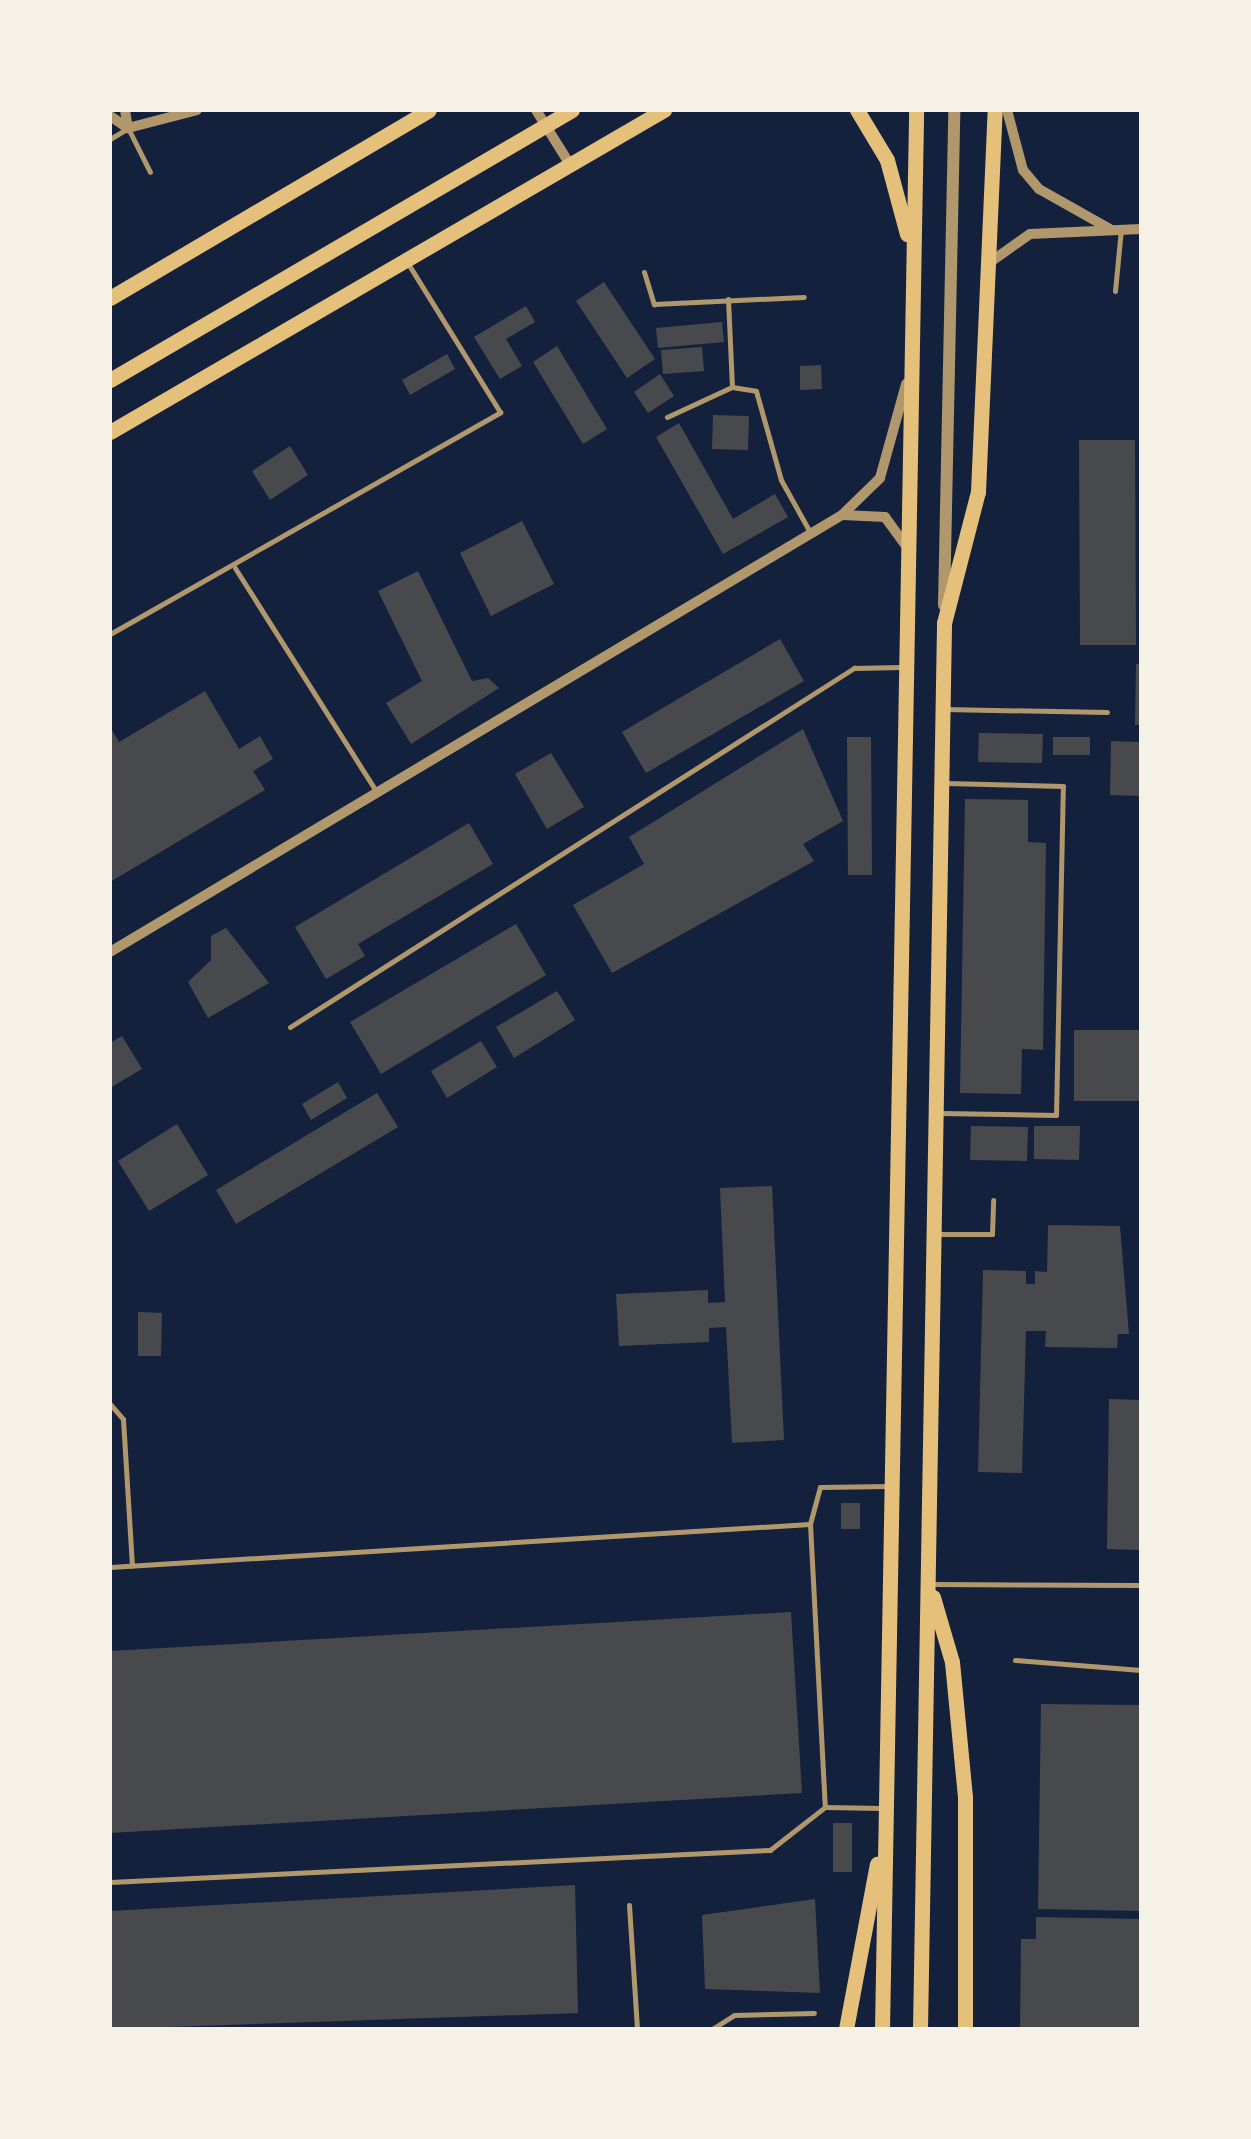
<!DOCTYPE html>
<html>
<head>
<meta charset="utf-8">
<style>
  body { margin:0 }
  #map { position:relative; width:1251px; height:2139px; overflow:hidden; background:#14213d; font-family:Roboto,sans-serif }
  div>[style] { position:absolute }
  .building>* { inset:0; background:#48494c }
  .service>* { height:5px; margin:-2.5px; padding:0 2.5px; transform-origin:2.5px; border-radius:2.5px; background:#b1986c }
  .minor>* { height:10px; margin:-5px; padding:0 5px; transform-origin:5px; border-radius:5px; background:#b1986c }
  .tertiary>* { height:12px; margin:-6px; padding:0 6px; transform-origin:6px; border-radius:6px; background:#b1986c }
  .secondary>* { height:15px; margin:-7.5px; padding:0 7.5px; transform-origin:7.5px; border-radius:7.5px; background:#e5c07b }
  span { translate:-50% -50%; white-space:nowrap; text-align:center; line-height:1.15; -webkit-text-stroke:10px #f6f1e7; paint-order:stroke }
  .frame { position:absolute; inset:0; border:112px solid #f6f1e7; pointer-events:none }
</style>
</head>
<body>
<div id="map">
  <div class="building">
    <i style="clip-path:polygon(604px 282px,655px 359px,627px 378px,576px 301px)"></i>
    <i style="clip-path:polygon(526px 306px,535px 322px,506px 339px,522px 366px,500px 379px,474px 337px)"></i>
    <i style="clip-path:polygon(722px 322px,724px 342px,658px 348px,656px 328px)"></i>
    <i style="clip-path:polygon(557px 346px,607px 429px,583px 444px,533px 362px)"></i>
    <i style="clip-path:polygon(702px 347px,704px 371px,663px 374px,661px 350px)"></i>
    <i style="clip-path:polygon(447px 354px,455px 369px,410px 395px,402px 380px)"></i>
    <i style="clip-path:polygon(821px 365px,822px 389px,800px 390px,800px 366px)"></i>
    <i style="clip-path:polygon(660px 374px,674px 396px,648px 413px,634px 392px)"></i>
    <i style="clip-path:polygon(713px 415px,749px 416px,748px 450px,712px 449px)"></i>
    <i style="clip-path:polygon(679px 423px,733px 519px,775px 494px,788px 517px,723px 554px,656px 437px)"></i>
    <i style="clip-path:polygon(1079px 440px,1135px 440px,1136px 645px,1080px 645px)"></i>
    <i style="clip-path:polygon(290px 446px,308px 475px,270px 500px,252px 471px)"></i>
    <i style="clip-path:polygon(522px 521px,554px 584px,491px 616px,460px 553px)"></i>
    <i style="clip-path:polygon(418px 571px,472px 681px,488px 678px,499px 688px,411px 744px,386px 703px,422px 681px,378px 591px)"></i>
    <i style="clip-path:polygon(780px 639px,804px 681px,646px 773px,622px 732px)"></i>
    <i style="clip-path:polygon(1136px 664px,1141px 664px,1141px 725px,1135px 725px)"></i>
    <i style="clip-path:polygon(205px 691px,239px 749px,260px 736px,273px 759px,253px 771px,265px 790px,110px 882px,110px 727px,119px 742px)"></i>
    <i style="clip-path:polygon(803px 729px,843px 821px,803px 844px,814px 861px,612px 973px,573px 905px,644px 864px,629px 837px)"></i>
    <i style="clip-path:polygon(979px 733px,1043px 734px,1042px 763px,978px 762px)"></i>
    <i style="clip-path:polygon(847px 737px,871px 737px,872px 875px,848px 875px)"></i>
    <i style="clip-path:polygon(1053px 737px,1090px 737px,1090px 755px,1053px 755px)"></i>
    <i style="clip-path:polygon(1111px 741px,1141px 742px,1141px 796px,1110px 795px)"></i>
    <i style="clip-path:polygon(551px 753px,584px 807px,547px 829px,515px 774px)"></i>
    <i style="clip-path:polygon(965px 799px,1028px 800px,1028px 842px,1046px 843px,1043px 1050px,1022px 1049px,1021px 1094px,960px 1093px)"></i>
    <i style="clip-path:polygon(469px 823px,493px 864px,358px 944px,365px 956px,326px 979px,295px 927px)"></i>
    <i style="clip-path:polygon(516px 924px,546px 975px,381px 1074px,350px 1022px)"></i>
    <i style="clip-path:polygon(226px 928px,269px 983px,208px 1018px,188px 982px,211px 960px,211px 936px)"></i>
    <i style="clip-path:polygon(557px 991px,575px 1020px,514px 1058px,496px 1027px)"></i>
    <i style="clip-path:polygon(1074px 1030px,1141px 1030px,1141px 1101px,1074px 1101px)"></i>
    <i style="clip-path:polygon(122px 1036px,142px 1069px,110px 1088px,110px 1043px)"></i>
    <i style="clip-path:polygon(481px 1041px,497px 1067px,447px 1098px,431px 1071px)"></i>
    <i style="clip-path:polygon(338px 1082px,347px 1098px,311px 1120px,302px 1104px)"></i>
    <i style="clip-path:polygon(377px 1093px,398px 1127px,236px 1224px,216px 1190px)"></i>
    <i style="clip-path:polygon(177px 1124px,208px 1175px,149px 1211px,118px 1161px)"></i>
    <i style="clip-path:polygon(971px 1126px,1028px 1127px,1027px 1161px,970px 1160px)"></i>
    <i style="clip-path:polygon(1034px 1126px,1080px 1126px,1079px 1160px,1034px 1159px)"></i>
    <i style="clip-path:polygon(772px 1186px,784px 1440px,732px 1443px,726px 1327px,709px 1328px,709px 1342px,619px 1346px,616px 1294px,708px 1290px,708px 1303px,725px 1302px,720px 1188px)"></i>
    <i style="clip-path:polygon(1048px 1225px,1120px 1226px,1129px 1334px,1118px 1334px,1117px 1348px,1045px 1347px,1046px 1331px,1026px 1331px,1022px 1473px,978px 1472px,983px 1270px,1026px 1271px,1026px 1284px,1035px 1284px,1035px 1271px,1047px 1272px)"></i>
    <i style="clip-path:polygon(138px 1312px,162px 1313px,161px 1356px,138px 1356px)"></i>
    <i style="clip-path:polygon(1109px 1399px,1141px 1400px,1141px 1550px,1107px 1549px)"></i>
    <i style="clip-path:polygon(841px 1503px,860px 1503px,860px 1529px,841px 1529px)"></i>
    <i style="clip-path:polygon(791px 1612px,802px 1793px,110px 1833px,110px 1651px)"></i>
    <i style="clip-path:polygon(1041px 1704px,1141px 1705px,1141px 1911px,1038px 1909px)"></i>
    <i style="clip-path:polygon(833px 1823px,852px 1823px,852px 1872px,833px 1872px)"></i>
    <i style="clip-path:polygon(575px 1885px,578px 2013px,110px 2029px,110px 1911px)"></i>
    <i style="clip-path:polygon(815px 1899px,820px 1993px,705px 1989px,702px 1915px)"></i>
    <i style="clip-path:polygon(1036px 1917px,1141px 1919px,1141px 2029px,1020px 2029px,1021px 1939px,1036px 1939px)"></i>
  </div>
  <div class="service">
    <i style="left:110px;top:139px;width:21px;rotate:-31deg"></i>
    <i style="left:128px;top:128px;width:49px;rotate:63.4deg"></i>
    <i style="left:644px;top:272px;width:34px;rotate:73deg"></i>
    <i style="left:654px;top:304px;width:150px;rotate:-2.7deg"></i>
    <i style="left:1115px;top:291px;width:62px;rotate:-84.5deg"></i>
    <i style="left:728px;top:299px;width:88px;rotate:87.4deg"></i>
    <i style="left:667px;top:417px;width:72px;rotate:-24.8deg"></i>
    <i style="left:732px;top:387px;width:24px;rotate:9deg"></i>
    <i style="left:756px;top:391px;width:92px;rotate:74.3deg"></i>
    <i style="left:781px;top:480px;width:62px;rotate:60.9deg"></i>
    <i style="left:235px;top:568px;width:264px;rotate:57.7deg"></i>
    <i style="left:110px;top:634px;width:449px;rotate:-29.6deg"></i>
    <i style="left:500px;top:412px;width:176px;rotate:-121.8deg"></i>
    <i style="left:945px;top:709px;width:162px;rotate:1.1deg"></i>
    <i style="left:290px;top:1027px;width:669px;rotate:-32.48deg"></i>
    <i style="left:854px;top:668px;width:48px;rotate:-1.2deg"></i>
    <i style="left:940px;top:1113px;width:116px;rotate:1deg"></i>
    <i style="left:1056px;top:1115px;width:329px;rotate:-88.8deg"></i>
    <i style="left:1063px;top:786px;width:118px;rotate:-178.5deg"></i>
    <i style="left:937px;top:1234px;width:55px"></i>
    <i style="left:992px;top:1234px;width:34px;rotate:-88deg"></i>
    <i style="left:110px;top:1404px;width:20px;rotate:49deg"></i>
    <i style="left:123px;top:1419px;width:147px;rotate:86.5deg"></i>
    <i style="left:810px;top:1524px;width:38px;rotate:-75deg"></i>
    <i style="left:820px;top:1487px;width:68px;rotate:-0.8deg"></i>
    <i style="left:110px;top:1567px;width:701px;rotate:-3.52deg"></i>
    <i style="left:810px;top:1524px;width:283px;rotate:87deg"></i>
    <i style="left:932px;top:1584px;width:209px;rotate:0.3deg"></i>
    <i style="left:1015px;top:1660px;width:126px;rotate:4.5deg"></i>
    <i style="left:110px;top:1882px;width:661px;rotate:-2.78deg"></i>
    <i style="left:770px;top:1850px;width:70px;rotate:-38deg"></i>
    <i style="left:825px;top:1807px;width:56px;rotate:1deg"></i>
    <i style="left:629px;top:1905px;width:124px;rotate:86.3deg"></i>
    <i style="left:712px;top:2029px;width:26px;rotate:-32deg"></i>
    <i style="left:734px;top:2015px;width:80px;rotate:-1.4deg"></i>
  </div>
  <div class="minor">
    <i style="left:125px;top:110px;width:18px;rotate:81deg"></i>
    <i style="left:536px;top:110px;width:62px;rotate:58.1deg"></i>
    <i style="left:1007px;top:110px;width:62px;rotate:75.1deg"></i>
    <i style="left:1023px;top:170px;width:25px;rotate:50deg"></i>
    <i style="left:1039px;top:189px;width:81px;rotate:29.4deg"></i>
    <i style="left:110px;top:116px;width:22px;rotate:34deg"></i>
    <i style="left:128px;top:128px;width:71px;rotate:-14.6deg"></i>
    <i style="left:989px;top:263px;width:50px;rotate:-35.3deg"></i>
    <i style="left:1030px;top:234px;width:111px;rotate:-2.6deg"></i>
    <i style="left:843px;top:515px;width:42px;rotate:2.7deg"></i>
    <i style="left:885px;top:517px;width:36px;rotate:54deg"></i>
    <i style="left:110px;top:952px;width:853px;rotate:-30.84deg"></i>
    <i style="left:842px;top:515px;width:53px;rotate:-44.2deg"></i>
    <i style="left:880px;top:478px;width:98px;rotate:-74.5deg"></i>
  </div>
  <div class="tertiary">
    <i style="left:944px;top:605px;width:495px;rotate:-88.8deg"></i>
  </div>
  <div class="secondary">
    <i style="left:857px;top:110px;width:58px;rotate:59deg"></i>
    <i style="left:887px;top:160px;width:77px;rotate:74.9deg"></i>
    <i style="left:110px;top:298px;width:370px;rotate:-30.5deg"></i>
    <i style="left:110px;top:380px;width:535px;rotate:-30.3deg"></i>
    <i style="left:110px;top:432px;width:641px;rotate:-30.17deg"></i>
    <i style="left:933px;top:1597px;width:68px;rotate:73.7deg"></i>
    <i style="left:952px;top:1662px;width:136px;rotate:84.5deg"></i>
    <i style="left:965px;top:1797px;width:232px;rotate:90deg"></i>
    <i style="left:846px;top:2029px;width:168px;rotate:-79.4deg"></i>
    <i style="left:882px;top:2029px;width:1919px;rotate:-88.98deg"></i>
    <i style="left:920px;top:2029px;width:1406px;rotate:-89.02deg"></i>
    <i style="left:944px;top:623px;width:135px;rotate:-75.5deg"></i>
    <i style="left:978px;top:492px;width:382px;rotate:-87.5deg"></i>
  </div>
  <div class="frame"></div>
</div>
</body>
</html>
